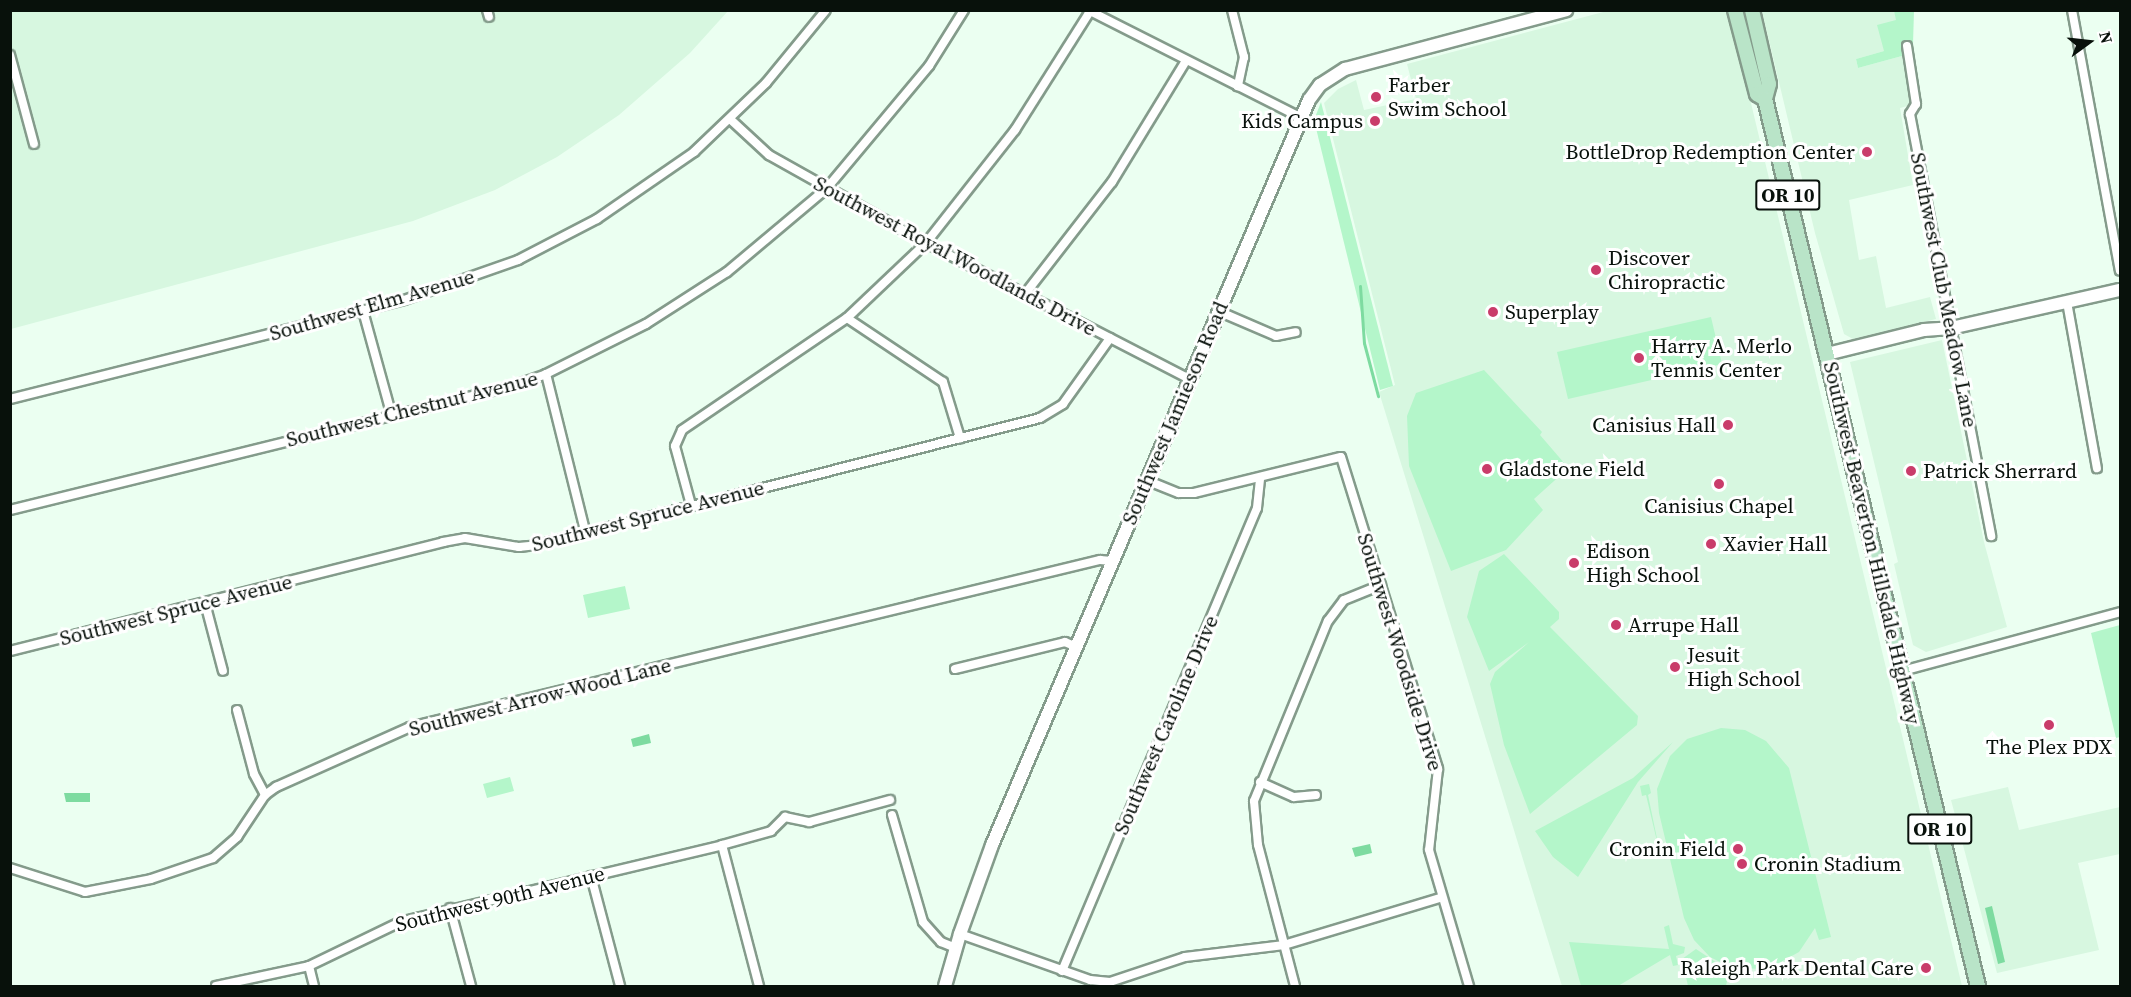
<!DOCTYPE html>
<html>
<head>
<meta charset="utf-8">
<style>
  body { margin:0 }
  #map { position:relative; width:2131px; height:997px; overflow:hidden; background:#ebfff1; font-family:"Source Serif 4",serif }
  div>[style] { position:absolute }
  .built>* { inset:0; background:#d7f7e0 }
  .green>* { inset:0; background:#b4f6ca }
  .water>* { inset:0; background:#7ddba0 }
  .stream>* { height:3px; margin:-1.5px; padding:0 1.5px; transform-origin:1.5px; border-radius:1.5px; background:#7ddba0 }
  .roads { filter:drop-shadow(2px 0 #849b8b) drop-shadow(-2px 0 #849b8b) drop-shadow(0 2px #849b8b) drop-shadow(0 -2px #849b8b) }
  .street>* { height:8px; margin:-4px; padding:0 4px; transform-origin:4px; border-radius:4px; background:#fff }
  .secondary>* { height:12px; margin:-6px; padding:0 6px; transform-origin:6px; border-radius:6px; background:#fff }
  .primary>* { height:14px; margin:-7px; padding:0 7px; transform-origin:7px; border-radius:7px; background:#b9e4c8 }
  .dots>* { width:16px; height:16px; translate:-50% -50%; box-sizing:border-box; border:3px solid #fff; border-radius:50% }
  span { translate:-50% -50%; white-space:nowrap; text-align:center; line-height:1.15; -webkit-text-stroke:6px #fff; paint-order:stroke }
  .shield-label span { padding:2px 4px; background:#fff; border:2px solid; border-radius:4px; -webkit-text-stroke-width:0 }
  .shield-label { font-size:20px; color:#08110b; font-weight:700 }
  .poi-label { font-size:21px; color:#08110b }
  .left { translate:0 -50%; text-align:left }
  .right { translate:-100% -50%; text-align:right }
  .street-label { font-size:21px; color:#08110b }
  .frame { position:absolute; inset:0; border:12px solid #08110b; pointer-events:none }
  .north { position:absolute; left:2059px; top:12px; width:60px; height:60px; -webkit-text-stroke:4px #fff; paint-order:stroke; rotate:75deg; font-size:16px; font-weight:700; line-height:24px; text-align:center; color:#08110b }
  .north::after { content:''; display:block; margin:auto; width:21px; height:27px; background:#08110b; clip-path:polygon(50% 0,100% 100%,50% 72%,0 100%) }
</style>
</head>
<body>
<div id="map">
  <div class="built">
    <i style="clip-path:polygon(11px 11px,728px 11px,690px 53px,619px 115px,557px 157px,495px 190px,413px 221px,11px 329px)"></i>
    <i style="clip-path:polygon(1607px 11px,1729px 11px,1962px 986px,1562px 986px,1379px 392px,1395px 385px,1324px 103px,1338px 89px,1356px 80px,1364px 110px,1416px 99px,1407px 64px)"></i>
    <i style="clip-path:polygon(1762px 11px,1894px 11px,1897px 20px,1884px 51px,1856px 59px,1858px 68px,1902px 56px,1911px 105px,1900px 108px,1913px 185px,1849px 200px,1859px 260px,1876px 256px,1886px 308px,1930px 297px,1936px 319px,1853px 339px,1844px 334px,1815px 233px)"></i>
    <i style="clip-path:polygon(1942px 340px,1984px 542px,2007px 627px,1926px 652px,1913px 645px,1894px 564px,1898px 562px,1850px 362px)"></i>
    <i style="clip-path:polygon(2008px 787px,2019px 830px,2120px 807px,2120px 854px,2078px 863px,2099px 950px,1997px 973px,1951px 800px)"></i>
  </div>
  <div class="green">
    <i style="clip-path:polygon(1894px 11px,1914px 11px,1913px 44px,1902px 56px,1858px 68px,1856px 59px,1884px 51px,1877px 25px,1896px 20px)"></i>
    <i style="clip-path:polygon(1321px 102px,1393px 386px,1380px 390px,1314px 120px)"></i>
    <i style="clip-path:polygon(1711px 317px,1722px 364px,1568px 399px,1557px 352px)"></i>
    <i style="clip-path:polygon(1484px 370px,1542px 432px,1540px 435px,1565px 464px,1564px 472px,1534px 499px,1543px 510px,1506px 550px,1451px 571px,1409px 466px,1407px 416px,1416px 393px)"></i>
    <i style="clip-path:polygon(1504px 554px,1559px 612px,1559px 619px,1550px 627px,1638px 716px,1637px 725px,1530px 814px,1504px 745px,1490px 684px,1495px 672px,1529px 642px,1489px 671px,1467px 617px,1479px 571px)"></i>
    <i style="clip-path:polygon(625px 586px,630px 609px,588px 618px,583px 595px)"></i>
    <i style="clip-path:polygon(2120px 625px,2120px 737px,2116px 738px,2091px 633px)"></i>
    <i style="clip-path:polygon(1721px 728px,1745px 730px,1766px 741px,1789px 768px,1831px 937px,1819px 940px,1815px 928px,1799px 952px,1768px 969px,1732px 968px,1710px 957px,1694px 940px,1684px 918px,1659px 813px,1657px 789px,1670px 756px,1687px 739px)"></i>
    <i style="clip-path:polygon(1673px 742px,1638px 782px,1578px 877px,1553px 857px,1535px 831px,1633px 778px)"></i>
    <i style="clip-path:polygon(510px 777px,514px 791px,487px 798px,483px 784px)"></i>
    <i style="clip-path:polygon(1649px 784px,1651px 793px,1648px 795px,1661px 858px,1646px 795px,1642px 796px,1640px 786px)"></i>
    <i style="clip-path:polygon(1669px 925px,1673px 944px,1685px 947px,1684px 953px,1676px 956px,1678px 965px,1673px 966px,1670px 955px,1618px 986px,1581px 986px,1569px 942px,1669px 949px,1664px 927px)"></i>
    <i style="clip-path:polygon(1696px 949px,1729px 971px,1726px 986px,1688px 986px,1682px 959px)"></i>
  </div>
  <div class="water">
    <i style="clip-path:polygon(649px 734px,651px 743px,633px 747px,631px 739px)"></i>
    <i style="clip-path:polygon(64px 793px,90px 793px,90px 802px,66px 802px)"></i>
    <i style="clip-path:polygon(1370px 844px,1372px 853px,1355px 857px,1352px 848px)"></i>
    <i style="clip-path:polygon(1992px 906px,2005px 962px,1998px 964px,1985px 908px)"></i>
  </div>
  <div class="stream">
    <i style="left:1360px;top:286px;width:57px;rotate:86deg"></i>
    <i style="left:1364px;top:343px;width:55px;rotate:75.2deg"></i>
  </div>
  <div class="roads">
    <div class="street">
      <i style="left:487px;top:10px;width:7px;rotate:74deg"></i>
      <i style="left:1088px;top:10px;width:237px;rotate:26.8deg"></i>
      <i style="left:1232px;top:10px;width:49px;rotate:75.7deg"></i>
      <i style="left:1244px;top:57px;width:30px;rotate:102deg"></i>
      <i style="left:2072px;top:10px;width:265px;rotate:79.6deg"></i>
      <i style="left:1907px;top:46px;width:59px;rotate:81.2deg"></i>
      <i style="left:1916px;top:104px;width:12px;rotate:121deg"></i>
      <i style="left:1910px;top:114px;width:430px;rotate:79.1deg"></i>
      <i style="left:10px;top:55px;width:92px;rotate:74.9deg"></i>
      <i style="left:730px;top:119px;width:53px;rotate:42.7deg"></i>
      <i style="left:769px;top:155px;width:180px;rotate:29.3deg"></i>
      <i style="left:926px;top:243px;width:297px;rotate:27.3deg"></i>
      <i style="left:1025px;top:294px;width:142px;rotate:-52.2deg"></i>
      <i style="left:1112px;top:182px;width:142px;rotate:-58.6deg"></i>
      <i style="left:2067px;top:302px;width:169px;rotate:79.8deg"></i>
      <i style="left:363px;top:311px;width:109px;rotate:74.6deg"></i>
      <i style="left:1218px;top:311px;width:63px;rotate:23.3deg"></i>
      <i style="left:1276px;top:336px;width:20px;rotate:-11deg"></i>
      <i style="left:847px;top:318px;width:115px;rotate:33.7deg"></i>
      <i style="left:943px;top:382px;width:59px;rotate:73.1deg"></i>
      <i style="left:546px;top:374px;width:162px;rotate:76deg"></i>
      <i style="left:10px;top:399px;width:406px;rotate:-14.1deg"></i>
      <i style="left:404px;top:300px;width:121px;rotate:-19.3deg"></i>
      <i style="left:518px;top:260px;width:89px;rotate:-27.4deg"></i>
      <i style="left:597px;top:219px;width:118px;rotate:-34.6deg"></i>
      <i style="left:694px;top:152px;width:100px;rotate:-43.8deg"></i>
      <i style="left:766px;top:83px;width:94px;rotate:-50.6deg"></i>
      <i style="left:1146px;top:480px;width:35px;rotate:22deg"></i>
      <i style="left:1179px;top:493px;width:15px"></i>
      <i style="left:1194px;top:493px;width:151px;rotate:-13.8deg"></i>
      <i style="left:1341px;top:457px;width:327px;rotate:72.7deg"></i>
      <i style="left:1438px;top:769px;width:81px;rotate:96.3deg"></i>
      <i style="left:1429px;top:850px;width:142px;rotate:73.6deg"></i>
      <i style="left:691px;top:505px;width:61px;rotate:-105.2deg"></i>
      <i style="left:675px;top:446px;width:17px;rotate:-66deg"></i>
      <i style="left:682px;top:430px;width:199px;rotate:-34.2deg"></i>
      <i style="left:847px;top:318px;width:109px;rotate:-43.5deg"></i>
      <i style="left:926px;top:243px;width:144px;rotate:-51.8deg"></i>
      <i style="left:1015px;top:130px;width:142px;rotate:-57.7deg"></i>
      <i style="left:10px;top:510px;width:517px;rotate:-13.87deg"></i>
      <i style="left:512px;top:386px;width:36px;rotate:-19deg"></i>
      <i style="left:546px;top:374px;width:112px;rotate:-26.6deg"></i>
      <i style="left:646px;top:324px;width:96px;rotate:-32.7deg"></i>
      <i style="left:727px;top:272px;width:131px;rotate:-40deg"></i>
      <i style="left:827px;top:188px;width:159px;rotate:-50.1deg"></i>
      <i style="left:929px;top:66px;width:66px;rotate:-58deg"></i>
      <i style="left:205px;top:603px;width:70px;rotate:75.2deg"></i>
      <i style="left:10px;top:651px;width:447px;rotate:-14.1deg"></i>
      <i style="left:443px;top:542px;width:22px;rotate:-10deg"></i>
      <i style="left:465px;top:538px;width:55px;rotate:9.5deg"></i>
      <i style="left:519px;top:547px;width:18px;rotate:-6deg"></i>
      <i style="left:537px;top:545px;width:519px;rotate:-14.17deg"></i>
      <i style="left:1040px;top:418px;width:27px;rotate:-31deg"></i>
      <i style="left:1063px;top:404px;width:81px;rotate:-54.5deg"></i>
      <i style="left:955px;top:669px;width:113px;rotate:-13.8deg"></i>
      <i style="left:1065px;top:642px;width:12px;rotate:24deg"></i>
      <i style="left:1902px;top:671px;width:226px;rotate:-15.1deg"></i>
      <i style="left:237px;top:710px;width:66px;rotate:75.1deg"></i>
      <i style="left:254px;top:774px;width:24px;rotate:62deg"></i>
      <i style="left:1260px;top:782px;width:37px;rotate:24deg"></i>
      <i style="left:1294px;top:797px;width:22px;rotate:-5deg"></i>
      <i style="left:892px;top:815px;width:111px;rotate:73.8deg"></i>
      <i style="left:923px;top:922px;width:27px;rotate:48deg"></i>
      <i style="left:941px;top:942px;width:16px;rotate:22deg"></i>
      <i style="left:722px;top:845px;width:146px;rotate:75.3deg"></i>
      <i style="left:10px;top:868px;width:79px;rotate:17.7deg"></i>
      <i style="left:85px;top:892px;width:67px;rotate:-11.1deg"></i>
      <i style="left:151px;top:879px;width:65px;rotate:-18.7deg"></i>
      <i style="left:213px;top:858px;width:32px;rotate:-41deg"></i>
      <i style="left:237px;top:837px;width:50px;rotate:-56.3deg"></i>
      <i style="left:265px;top:795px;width:14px;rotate:-36deg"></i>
      <i style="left:276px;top:787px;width:147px;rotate:-24.1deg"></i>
      <i style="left:410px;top:727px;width:710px;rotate:-13.61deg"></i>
      <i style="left:1100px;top:560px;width:12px;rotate:5deg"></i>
      <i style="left:591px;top:876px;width:114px;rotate:75.2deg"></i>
      <i style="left:450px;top:908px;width:81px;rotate:74.9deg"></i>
      <i style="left:960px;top:934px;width:138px;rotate:19.5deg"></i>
      <i style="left:1090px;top:980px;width:20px;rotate:6deg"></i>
      <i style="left:1110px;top:982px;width:79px;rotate:-18.4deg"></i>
      <i style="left:1185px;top:957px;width:100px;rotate:-6.9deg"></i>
      <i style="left:1284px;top:945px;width:163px;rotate:-16.8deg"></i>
      <i style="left:309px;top:966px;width:21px;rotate:76deg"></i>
      <i style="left:1062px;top:971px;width:502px;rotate:-67.16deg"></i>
      <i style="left:1257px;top:508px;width:31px;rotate:-84deg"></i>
      <i style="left:216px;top:986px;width:95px;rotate:-12.1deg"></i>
      <i style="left:309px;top:966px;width:101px;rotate:-25.8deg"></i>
      <i style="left:400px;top:922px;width:331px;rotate:-13.4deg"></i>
      <i style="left:722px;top:845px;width:51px;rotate:-15.9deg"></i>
      <i style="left:771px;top:831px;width:20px;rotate:-45deg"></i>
      <i style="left:785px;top:817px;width:25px;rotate:12deg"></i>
      <i style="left:809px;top:822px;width:84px;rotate:-15.2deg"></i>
      <i style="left:1295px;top:986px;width:146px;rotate:-104.7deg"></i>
      <i style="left:1258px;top:845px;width:44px;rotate:-95.2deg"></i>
      <i style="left:1254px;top:801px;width:195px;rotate:-67.7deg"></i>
      <i style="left:1328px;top:621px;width:26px;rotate:-53deg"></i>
      <i style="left:1344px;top:600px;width:40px;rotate:-22deg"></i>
    </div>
    <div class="secondary">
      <i style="left:1827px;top:354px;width:100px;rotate:-13.9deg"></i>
      <i style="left:1924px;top:330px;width:27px;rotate:-4deg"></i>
      <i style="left:1951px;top:328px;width:173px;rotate:-12.7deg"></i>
      <i style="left:945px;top:986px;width:54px;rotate:-73.9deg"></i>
      <i style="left:960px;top:934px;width:95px;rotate:-70.2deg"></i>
      <i style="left:992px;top:845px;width:810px;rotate:-66.95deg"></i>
      <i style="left:1309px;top:100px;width:19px;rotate:-54deg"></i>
      <i style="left:1320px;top:85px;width:30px;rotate:-33deg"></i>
      <i style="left:1345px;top:69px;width:229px;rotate:-14.9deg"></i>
    </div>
    <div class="primary">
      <i style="left:1735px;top:10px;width:87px;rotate:75.3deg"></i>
      <i style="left:1757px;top:94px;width:9px;rotate:32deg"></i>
      <i style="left:1752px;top:10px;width:76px;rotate:77.1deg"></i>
      <i style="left:1769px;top:84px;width:16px;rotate:105deg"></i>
      <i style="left:1765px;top:99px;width:912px;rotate:76.5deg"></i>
    </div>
  </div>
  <div class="dots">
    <i style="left:1376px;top:97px;background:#c93c6a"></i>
    <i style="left:1375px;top:121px;background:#c93c6a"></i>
    <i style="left:1867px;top:152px;background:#c93c6a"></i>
    <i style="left:1596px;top:270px;background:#c93c6a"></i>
    <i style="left:1493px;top:312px;background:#c93c6a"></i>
    <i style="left:1639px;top:358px;background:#c93c6a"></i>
    <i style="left:1728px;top:425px;background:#c93c6a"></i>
    <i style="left:1487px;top:469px;background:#c93c6a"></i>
    <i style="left:1911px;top:471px;background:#c93c6a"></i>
    <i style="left:1719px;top:484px;background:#c93c6a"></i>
    <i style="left:1711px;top:544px;background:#c93c6a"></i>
    <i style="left:1574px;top:563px;background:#c93c6a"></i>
    <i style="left:1616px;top:625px;background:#c93c6a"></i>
    <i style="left:1675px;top:667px;background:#c93c6a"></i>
    <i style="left:2049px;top:725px;background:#c93c6a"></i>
    <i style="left:1738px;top:849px;background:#c93c6a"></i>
    <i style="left:1742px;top:864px;background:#c93c6a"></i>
    <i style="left:1926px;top:968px;background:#c93c6a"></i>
  </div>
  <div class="shield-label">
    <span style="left:1788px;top:195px">OR 10</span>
    <span style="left:1940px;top:829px">OR 10</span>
  </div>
  <div class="poi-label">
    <span class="left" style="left:1388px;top:97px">Farber<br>Swim School</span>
    <span class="right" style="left:1363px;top:121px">Kids Campus</span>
    <span class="right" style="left:1855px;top:152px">BottleDrop Redemption Center</span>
    <span class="left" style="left:1608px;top:270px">Discover<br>Chiropractic</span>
    <span class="left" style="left:1505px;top:312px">Superplay</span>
    <span class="left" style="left:1651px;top:358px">Harry A. Merlo<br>Tennis Center</span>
    <span class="right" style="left:1716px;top:425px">Canisius Hall</span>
    <span class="left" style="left:1499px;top:469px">Gladstone Field</span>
    <span class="left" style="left:1923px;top:471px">Patrick Sherrard</span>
    <span style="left:1719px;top:506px">Canisius Chapel</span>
    <span class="left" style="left:1723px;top:544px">Xavier Hall</span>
    <span class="left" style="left:1586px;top:563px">Edison<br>High School</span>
    <span class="left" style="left:1628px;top:625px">Arrupe Hall</span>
    <span class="left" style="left:1687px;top:667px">Jesuit<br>High School</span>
    <span style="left:2049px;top:747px">The Plex PDX</span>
    <span class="right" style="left:1726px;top:849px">Cronin Field</span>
    <span class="left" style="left:1754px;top:864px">Cronin Stadium</span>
    <span class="right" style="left:1914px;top:968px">Raleigh Park Dental Care</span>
  </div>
  <div class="street-label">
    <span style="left:955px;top:256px;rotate:28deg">Southwest Royal Woodlands Drive</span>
    <span style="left:1944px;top:290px;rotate:79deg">Southwest Club Meadow Lane</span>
    <span style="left:372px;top:305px;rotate:-16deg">Southwest Elm Avenue</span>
    <span style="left:412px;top:409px;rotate:-14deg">Southwest Chestnut Avenue</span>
    <span style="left:1175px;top:413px;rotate:-67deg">Southwest Jamieson Road</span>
    <span style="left:648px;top:516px;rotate:-14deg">Southwest Spruce Avenue</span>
    <span style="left:1872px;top:543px;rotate:77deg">Southwest Beaverton Hillsdale Highway</span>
    <span style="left:176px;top:610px;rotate:-14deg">Southwest Spruce Avenue</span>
    <span style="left:1400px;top:652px;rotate:73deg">Southwest Woodside Drive</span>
    <span style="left:540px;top:697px;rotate:-14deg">Southwest Arrow-Wood Lane</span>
    <span style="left:1166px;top:725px;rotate:-67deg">Southwest Caroline Drive</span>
    <span style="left:500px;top:899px;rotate:-14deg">Southwest 90th Avenue</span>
  </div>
  <div class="frame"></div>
  <div class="north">N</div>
</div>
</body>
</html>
